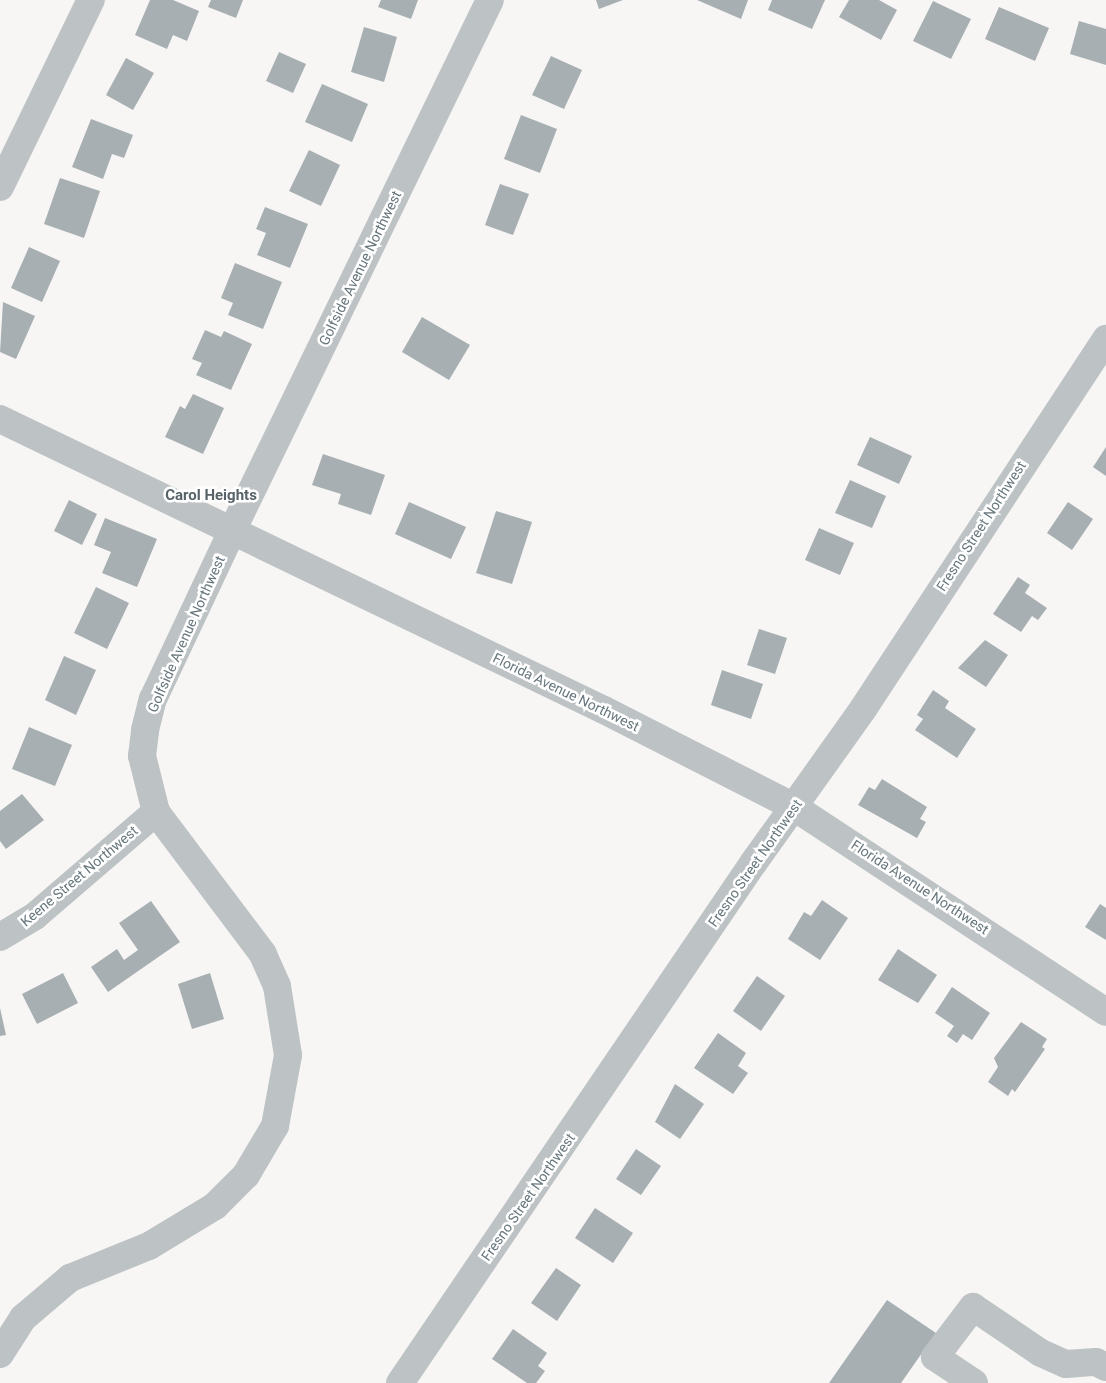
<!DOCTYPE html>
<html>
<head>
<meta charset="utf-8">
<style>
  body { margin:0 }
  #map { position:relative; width:1106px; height:1383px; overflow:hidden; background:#f7f6f4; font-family:Roboto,sans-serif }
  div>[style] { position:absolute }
  .building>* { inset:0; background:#a7afb3 }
  .minor>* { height:28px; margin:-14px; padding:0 14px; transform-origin:14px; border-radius:14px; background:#bdc2c4 }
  span { translate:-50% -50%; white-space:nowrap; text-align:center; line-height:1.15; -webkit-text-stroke:5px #fff; paint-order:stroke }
  .street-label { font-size:14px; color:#66767c }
  .neighbourhood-label { font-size:15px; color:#576368; font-weight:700 }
</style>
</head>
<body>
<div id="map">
  <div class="building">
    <i style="clip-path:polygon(150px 0,173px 0,199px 11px,187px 41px,173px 35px,167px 49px,135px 35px)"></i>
    <i style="clip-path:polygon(211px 0,243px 0,236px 18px,208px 7px)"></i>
    <i style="clip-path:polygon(381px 0,418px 0,411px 19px,378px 7px)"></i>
    <i style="clip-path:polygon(596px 0,623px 0,599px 9px)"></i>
    <i style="clip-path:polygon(697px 0,748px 0,741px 19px)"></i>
    <i style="clip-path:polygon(772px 0,825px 0,812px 29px,768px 10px)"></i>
    <i style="clip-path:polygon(849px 0,879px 0,897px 10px,881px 40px,839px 17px)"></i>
    <i style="clip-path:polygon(933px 1px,971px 19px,951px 59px,913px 41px)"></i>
    <i style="clip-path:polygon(999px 7px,1049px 28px,1035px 61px,985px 39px)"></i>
    <i style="clip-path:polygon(1079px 21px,1106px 29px,1106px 65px,1070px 54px)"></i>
    <i style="clip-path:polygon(364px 27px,397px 37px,384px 82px,351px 72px)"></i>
    <i style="clip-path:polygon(279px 52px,306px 64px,293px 93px,266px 81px)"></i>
    <i style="clip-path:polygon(551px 56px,582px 70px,564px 109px,532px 95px)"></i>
    <i style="clip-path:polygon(126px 58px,154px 73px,133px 110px,106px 95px)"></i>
    <i style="clip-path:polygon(322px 84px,368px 104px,352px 142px,305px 122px)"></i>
    <i style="clip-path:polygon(521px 115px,557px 129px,540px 173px,504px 159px)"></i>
    <i style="clip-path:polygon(91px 119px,133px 135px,124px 158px,112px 154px,103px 179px,72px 167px)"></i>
    <i style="clip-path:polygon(309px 150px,340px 165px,321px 206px,289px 191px)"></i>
    <i style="clip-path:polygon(60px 178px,100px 191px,84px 238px,44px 224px)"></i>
    <i style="clip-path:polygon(500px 184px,529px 194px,513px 235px,485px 225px)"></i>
    <i style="clip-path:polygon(265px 207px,308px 224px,290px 268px,257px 255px,266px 233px,256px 229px)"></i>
    <i style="clip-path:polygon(29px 247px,60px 261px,42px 302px,11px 288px)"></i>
    <i style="clip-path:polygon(235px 263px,282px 282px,263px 329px,228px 315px,233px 303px,221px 298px)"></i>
    <i style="clip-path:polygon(3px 302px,35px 316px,16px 359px,0 352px)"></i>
    <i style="clip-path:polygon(422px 317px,470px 345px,449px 380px,402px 352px)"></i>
    <i style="clip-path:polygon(205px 330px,221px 337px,224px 331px,252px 344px,231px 390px,196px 375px,202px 363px,192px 359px)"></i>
    <i style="clip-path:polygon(193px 394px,224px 408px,203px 454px,165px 437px,180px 406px,185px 409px)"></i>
    <i style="clip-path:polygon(870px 437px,912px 456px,899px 484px,857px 465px)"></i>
    <i style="clip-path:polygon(1106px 447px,1106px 476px,1093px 467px)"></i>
    <i style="clip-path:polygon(323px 454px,385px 475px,371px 515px,338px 504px,341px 494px,312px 485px)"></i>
    <i style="clip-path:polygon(850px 480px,886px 496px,872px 528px,835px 513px)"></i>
    <i style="clip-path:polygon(69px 500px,97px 514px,82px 545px,54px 531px)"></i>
    <i style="clip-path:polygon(409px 502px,466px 527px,451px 559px,395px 534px)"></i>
    <i style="clip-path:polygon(1068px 502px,1093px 519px,1072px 550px,1047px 533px)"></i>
    <i style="clip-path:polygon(496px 511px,532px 522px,512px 584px,476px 573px)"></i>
    <i style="clip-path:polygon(105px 518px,157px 539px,137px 587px,102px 573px,111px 552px,94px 545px)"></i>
    <i style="clip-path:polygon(819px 528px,854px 543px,840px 575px,805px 560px)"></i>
    <i style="clip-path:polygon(1018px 577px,1030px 585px,1025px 593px,1047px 608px,1038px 620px,1032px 616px,1021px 632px,993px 614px)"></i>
    <i style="clip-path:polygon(96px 587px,129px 603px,107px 649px,74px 633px)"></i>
    <i style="clip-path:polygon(759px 629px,787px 638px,775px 674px,747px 665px)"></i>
    <i style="clip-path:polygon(985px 640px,1008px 655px,986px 687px,958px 668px)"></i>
    <i style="clip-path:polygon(64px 656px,96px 670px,76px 715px,45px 700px)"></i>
    <i style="clip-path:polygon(722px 670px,763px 684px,751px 719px,711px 705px)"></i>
    <i style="clip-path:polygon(933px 690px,949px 701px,945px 708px,976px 729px,957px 758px,915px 730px,923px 719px,917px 715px)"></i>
    <i style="clip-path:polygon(29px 727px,72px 745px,55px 786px,12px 769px)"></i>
    <i style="clip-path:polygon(882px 779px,927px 807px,920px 819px,926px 822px,917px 838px,858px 805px,869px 787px,875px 790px)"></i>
    <i style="clip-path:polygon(22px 794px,44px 820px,6px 849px,0 841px,0 811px)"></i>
    <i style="clip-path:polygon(822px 900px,848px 918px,820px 960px,788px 939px,804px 912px,811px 916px)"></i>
    <i style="clip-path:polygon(151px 901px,180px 942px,108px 992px,91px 967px,117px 949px,124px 960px,138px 950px,119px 923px)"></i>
    <i style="clip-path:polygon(1100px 904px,1106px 908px,1106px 940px,1085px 927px)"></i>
    <i style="clip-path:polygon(898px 949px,937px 975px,918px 1003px,878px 980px)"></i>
    <i style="clip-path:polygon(63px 973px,78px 1003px,37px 1024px,22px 994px)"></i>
    <i style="clip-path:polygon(210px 973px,224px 1019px,192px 1029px,178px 984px)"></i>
    <i style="clip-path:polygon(757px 976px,785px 996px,761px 1031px,733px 1011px)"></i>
    <i style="clip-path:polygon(952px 987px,990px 1013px,972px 1040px,963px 1034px,957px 1043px,947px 1036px,954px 1026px,935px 1013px)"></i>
    <i style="clip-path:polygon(0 1008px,6px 1035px,0 1036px)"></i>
    <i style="clip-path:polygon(1021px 1022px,1047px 1039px,1042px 1047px,1045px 1049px,1015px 1092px,1012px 1089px,1008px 1096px,988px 1082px,998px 1067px,994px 1058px)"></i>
    <i style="clip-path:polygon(718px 1033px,746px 1053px,738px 1066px,748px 1073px,733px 1094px,694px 1068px)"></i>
    <i style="clip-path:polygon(675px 1084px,704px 1104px,680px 1139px,655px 1122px)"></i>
    <i style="clip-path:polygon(636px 1149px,661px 1166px,641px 1195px,616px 1179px)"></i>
    <i style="clip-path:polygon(595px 1208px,633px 1233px,613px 1263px,575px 1238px)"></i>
    <i style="clip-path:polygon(556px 1268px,581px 1285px,557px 1321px,531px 1303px)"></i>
    <i style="clip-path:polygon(887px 1300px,936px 1333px,901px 1383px,829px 1383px)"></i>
    <i style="clip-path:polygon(513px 1329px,547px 1353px,538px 1366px,545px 1371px,536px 1383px,527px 1383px,492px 1359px)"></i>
  </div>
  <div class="minor">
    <i style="left:0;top:187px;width:208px;rotate:-64.1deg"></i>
    <i style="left:0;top:419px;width:670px;rotate:25.72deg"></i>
    <i style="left:604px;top:710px;width:213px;rotate:27deg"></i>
    <i style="left:794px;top:807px;width:373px;rotate:33.3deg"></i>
    <i style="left:0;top:937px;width:41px;rotate:-31deg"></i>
    <i style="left:35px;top:916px;width:160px;rotate:-40.7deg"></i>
    <i style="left:0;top:1354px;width:43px;rotate:-57.4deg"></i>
    <i style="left:23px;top:1318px;width:62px;rotate:-40.4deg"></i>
    <i style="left:70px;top:1278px;width:85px;rotate:-22.1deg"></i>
    <i style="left:149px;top:1246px;width:77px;rotate:-31.2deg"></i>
    <i style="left:215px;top:1206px;width:44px;rotate:-45deg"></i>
    <i style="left:246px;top:1175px;width:57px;rotate:-59.4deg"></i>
    <i style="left:275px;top:1126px;width:72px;rotate:-79.6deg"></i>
    <i style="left:288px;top:1055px;width:70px;rotate:-99.1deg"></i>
    <i style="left:277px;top:986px;width:35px;rotate:-114deg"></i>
    <i style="left:263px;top:954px;width:178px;rotate:-127deg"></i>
    <i style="left:156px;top:812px;width:58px;rotate:-104deg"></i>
    <i style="left:142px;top:756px;width:26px;rotate:-83deg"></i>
    <i style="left:145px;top:730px;width:32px;rotate:-76deg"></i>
    <i style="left:153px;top:699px;width:186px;rotate:-64.8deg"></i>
    <i style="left:232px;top:531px;width:590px;rotate:-64.09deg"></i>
    <i style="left:400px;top:1383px;width:630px;rotate:-55.81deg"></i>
    <i style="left:754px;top:862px;width:188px;rotate:-54.5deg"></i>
    <i style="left:863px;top:709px;width:443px;rotate:-56.7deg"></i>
    <i style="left:974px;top:1383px;width:47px;rotate:-146.3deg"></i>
    <i style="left:935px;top:1357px;width:63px;rotate:-52.8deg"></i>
    <i style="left:973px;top:1307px;width:82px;rotate:34.1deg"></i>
    <i style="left:1041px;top:1353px;width:27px;rotate:24deg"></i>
    <i style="left:1066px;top:1364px;width:30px;rotate:-4deg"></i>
    <i style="left:1096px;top:1362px;width:11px;rotate:27deg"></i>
  </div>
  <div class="street-label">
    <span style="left:360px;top:268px;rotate:-64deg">Golfside Avenue Northwest</span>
    <span style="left:981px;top:526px;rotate:-57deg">Fresno Street Northwest</span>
    <span style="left:186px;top:634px;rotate:-66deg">Golfside Avenue Northwest</span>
    <span style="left:566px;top:692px;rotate:26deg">Florida Avenue Northwest</span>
    <span style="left:755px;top:863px;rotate:-55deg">Fresno Street Northwest</span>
    <span style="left:79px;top:876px;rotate:-40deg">Keene Street Northwest</span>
    <span style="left:920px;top:887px;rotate:33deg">Florida Avenue Northwest</span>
    <span style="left:528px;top:1197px;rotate:-55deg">Fresno Street Northwest</span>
  </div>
  <div class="neighbourhood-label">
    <span style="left:211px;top:496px">Carol Heights</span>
  </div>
</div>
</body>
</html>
